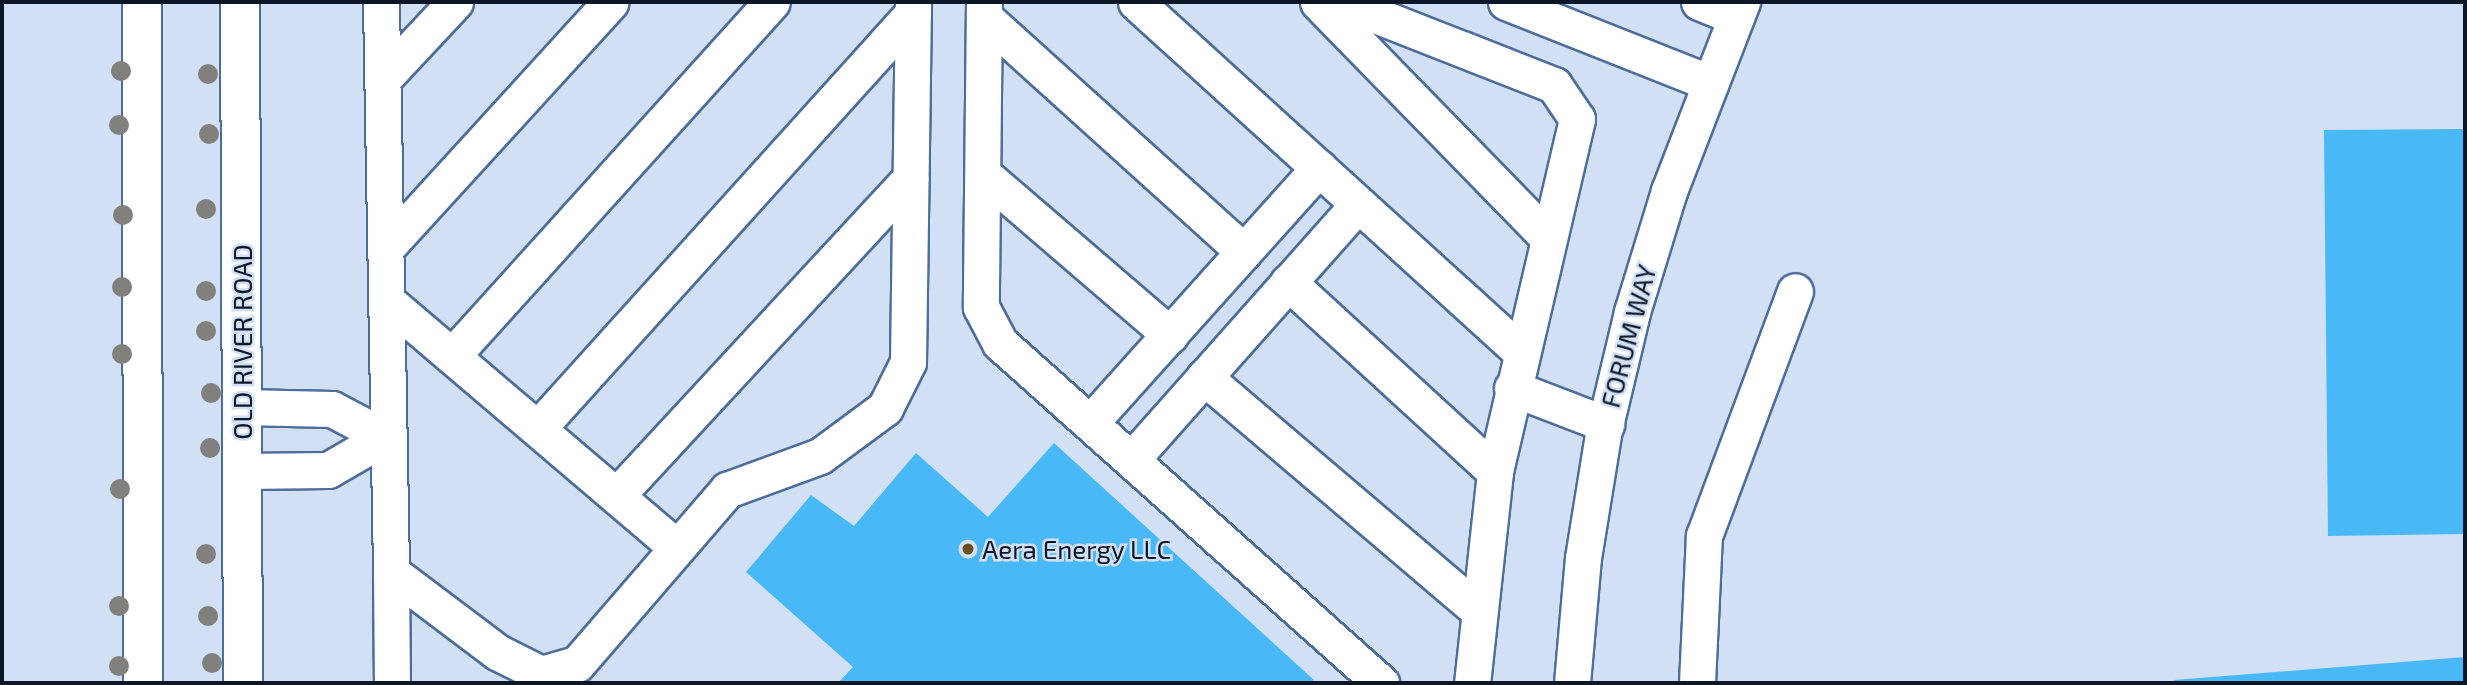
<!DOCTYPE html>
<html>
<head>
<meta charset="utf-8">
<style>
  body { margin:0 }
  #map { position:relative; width:2467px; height:685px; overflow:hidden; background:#d2e0f5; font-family:"Exo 2",sans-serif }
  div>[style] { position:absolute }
  .building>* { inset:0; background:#49b8f6 }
  .roads { filter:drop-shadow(2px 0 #4d6d9a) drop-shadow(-2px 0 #4d6d9a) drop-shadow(0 2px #4d6d9a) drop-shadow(0 -2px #4d6d9a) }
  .minor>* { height:35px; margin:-17.5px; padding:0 17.5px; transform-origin:17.5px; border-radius:17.5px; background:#fff }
  .major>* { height:38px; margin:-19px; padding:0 19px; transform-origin:19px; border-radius:19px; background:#fff }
  .trees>* { width:20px; height:20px; margin:-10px; border-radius:50%; background:#81807d }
  .dots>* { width:19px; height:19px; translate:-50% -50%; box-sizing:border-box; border:4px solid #d2e0f5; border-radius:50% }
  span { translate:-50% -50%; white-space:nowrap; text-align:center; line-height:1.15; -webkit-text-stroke:5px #d2e0f5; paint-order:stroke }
  .street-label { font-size:26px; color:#0b1729 }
  .poi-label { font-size:26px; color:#0b1729 }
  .left { translate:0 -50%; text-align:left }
  .frame { position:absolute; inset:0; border:4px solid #0b1729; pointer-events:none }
</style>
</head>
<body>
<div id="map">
  <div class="building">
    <i style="clip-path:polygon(2465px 129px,2465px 534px,2328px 536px,2324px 130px)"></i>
    <i style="clip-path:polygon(1054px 443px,1314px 680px,1311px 683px,838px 683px,853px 667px,746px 572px,811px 495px,854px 526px,916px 453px,988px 517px)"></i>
    <i style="clip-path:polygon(2465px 657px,2465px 683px,2174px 683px,2174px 680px)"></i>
  </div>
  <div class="roads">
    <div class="minor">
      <i style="left:381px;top:2px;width:570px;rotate:88.99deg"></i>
      <i style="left:391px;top:572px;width:133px;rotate:37deg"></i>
      <i style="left:497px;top:652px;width:49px;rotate:26.6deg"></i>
      <i style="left:541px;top:674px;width:37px;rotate:-16deg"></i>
      <i style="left:577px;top:664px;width:230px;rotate:-49.2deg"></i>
      <i style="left:727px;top:490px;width:99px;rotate:-20.1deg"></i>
      <i style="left:820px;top:456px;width:81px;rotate:-36.4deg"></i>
      <i style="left:885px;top:408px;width:51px;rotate:-63.4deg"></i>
      <i style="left:908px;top:362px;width:360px;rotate:-89.2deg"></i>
      <i style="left:984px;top:2px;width:305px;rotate:90.6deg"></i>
      <i style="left:981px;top:307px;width:41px;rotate:62.2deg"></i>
      <i style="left:1000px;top:343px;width:511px;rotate:41.75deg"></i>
      <i style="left:1136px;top:2px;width:520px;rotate:42.27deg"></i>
      <i style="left:1318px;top:2px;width:330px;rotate:45.7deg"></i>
      <i style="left:1342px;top:2px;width:228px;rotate:21.4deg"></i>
      <i style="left:1554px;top:85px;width:41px;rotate:55.9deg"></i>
      <i style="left:1577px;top:119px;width:362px;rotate:103.1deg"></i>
      <i style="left:1495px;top:472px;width:212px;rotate:96.2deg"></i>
      <i style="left:1506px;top:2px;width:220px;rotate:21.6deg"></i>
      <i style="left:1699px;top:2px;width:40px;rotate:22deg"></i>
      <i style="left:984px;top:17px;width:350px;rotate:42.1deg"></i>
      <i style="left:382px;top:80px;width:107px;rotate:-46.9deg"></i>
      <i style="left:983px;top:174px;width:247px;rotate:40.7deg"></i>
      <i style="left:386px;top:248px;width:333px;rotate:-47.6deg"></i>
      <i style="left:1288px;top:282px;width:281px;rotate:42.5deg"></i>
      <i style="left:386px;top:300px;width:382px;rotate:40.4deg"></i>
      <i style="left:452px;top:356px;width:477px;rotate:-47.9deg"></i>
      <i style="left:1204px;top:377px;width:361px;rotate:40.4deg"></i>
      <i style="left:1512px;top:388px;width:101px;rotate:21deg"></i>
      <i style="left:242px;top:407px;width:90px;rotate:1.3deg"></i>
      <i style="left:332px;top:409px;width:60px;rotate:27.8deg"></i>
      <i style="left:385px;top:437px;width:66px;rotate:149.9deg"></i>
      <i style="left:328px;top:470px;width:86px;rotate:179.3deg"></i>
      <i style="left:1090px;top:423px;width:343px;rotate:-48.1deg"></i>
      <i style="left:539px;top:427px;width:558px;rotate:-47.91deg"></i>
      <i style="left:1131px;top:460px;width:342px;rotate:-48.4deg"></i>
      <i style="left:617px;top:495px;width:432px;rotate:-47.2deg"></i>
      <i style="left:391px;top:572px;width:111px;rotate:89.5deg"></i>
      <i style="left:1572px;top:683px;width:125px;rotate:-85deg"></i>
      <i style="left:1583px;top:558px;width:126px;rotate:-80.8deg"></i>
      <i style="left:1603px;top:434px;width:125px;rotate:-76.6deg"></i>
      <i style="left:1632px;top:312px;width:127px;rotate:-73deg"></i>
      <i style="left:1669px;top:191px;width:203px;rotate:-68.9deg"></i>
      <i style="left:1697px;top:683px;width:147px;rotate:-87.3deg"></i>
      <i style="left:1704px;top:536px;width:261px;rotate:-69.6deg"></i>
    </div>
    <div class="major">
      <i style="left:142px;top:2px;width:681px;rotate:89.92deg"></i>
      <i style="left:240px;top:2px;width:681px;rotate:89.75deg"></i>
    </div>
  </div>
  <div class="trees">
    <i style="left:121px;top:71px"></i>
    <i style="left:208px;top:74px"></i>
    <i style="left:119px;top:125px"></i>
    <i style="left:209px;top:134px"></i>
    <i style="left:206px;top:209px"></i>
    <i style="left:123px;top:215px"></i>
    <i style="left:122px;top:287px"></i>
    <i style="left:206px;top:291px"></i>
    <i style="left:206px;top:331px"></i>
    <i style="left:122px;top:354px"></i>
    <i style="left:211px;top:393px"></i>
    <i style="left:210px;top:448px"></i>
    <i style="left:120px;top:489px"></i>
    <i style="left:206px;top:554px"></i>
    <i style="left:119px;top:606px"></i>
    <i style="left:208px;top:616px"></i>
    <i style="left:212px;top:663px"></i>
    <i style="left:119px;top:666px"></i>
  </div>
  <div class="dots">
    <i style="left:968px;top:549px;background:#6c5023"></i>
  </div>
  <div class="street-label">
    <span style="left:1628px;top:336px;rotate:-75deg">FORUM WAY</span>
    <span style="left:242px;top:342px;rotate:-90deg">OLD RIVER ROAD</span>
  </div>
  <div class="poi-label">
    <span class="left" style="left:982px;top:549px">Aera Energy LLC</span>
  </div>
  <div class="frame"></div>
</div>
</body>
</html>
